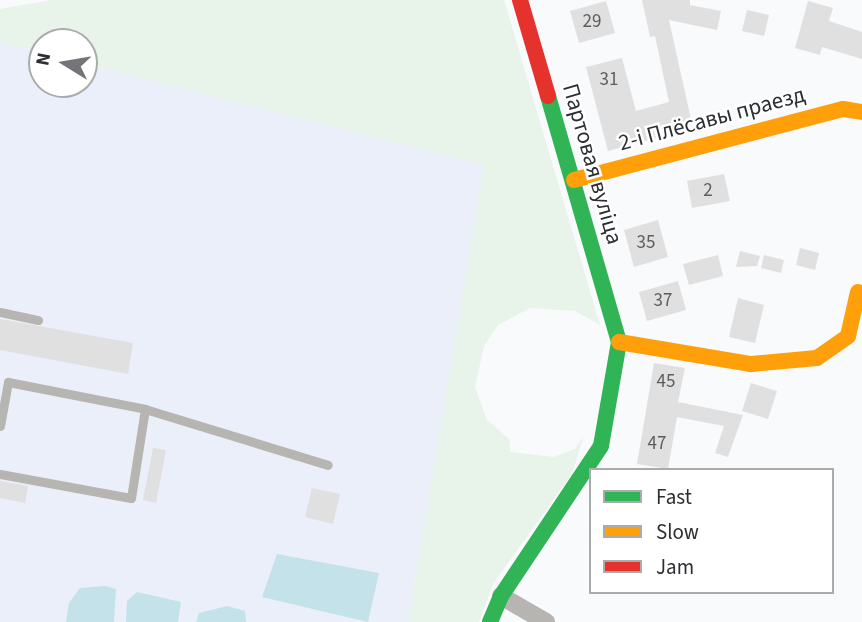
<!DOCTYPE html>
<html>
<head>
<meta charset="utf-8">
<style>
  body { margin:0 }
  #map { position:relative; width:862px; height:622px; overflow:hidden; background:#f8fafc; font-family:"Source Sans 3",sans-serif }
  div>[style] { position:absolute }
  .built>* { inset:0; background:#eaeff9 }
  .green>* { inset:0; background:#e8f3ea }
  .water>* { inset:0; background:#c4e2e9 }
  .building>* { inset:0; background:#e0e0e1 }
  .lane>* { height:9px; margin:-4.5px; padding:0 4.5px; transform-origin:4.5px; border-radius:4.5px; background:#b7b5b2 }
  .street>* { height:18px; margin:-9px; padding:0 9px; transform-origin:9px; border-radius:9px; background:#b7b5b2 }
  .fast>* { height:16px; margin:-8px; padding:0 8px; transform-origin:8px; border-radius:8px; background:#30b455 }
  .slow>* { height:16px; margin:-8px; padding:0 8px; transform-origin:8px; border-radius:8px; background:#ff9f0a }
  .jam>* { height:16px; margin:-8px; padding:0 8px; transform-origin:8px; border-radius:8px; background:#e5322d }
  span { translate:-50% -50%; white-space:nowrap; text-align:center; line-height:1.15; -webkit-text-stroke:5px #fff; paint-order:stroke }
  .number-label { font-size:19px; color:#5c5d60 }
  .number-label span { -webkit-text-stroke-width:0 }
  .street-label { font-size:23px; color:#2c2e31 }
  .legend { position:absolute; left:589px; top:468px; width:245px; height:126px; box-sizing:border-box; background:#fff; border:2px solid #ababad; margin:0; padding:9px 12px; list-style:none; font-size:21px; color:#2c2e31 }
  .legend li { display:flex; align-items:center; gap:14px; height:35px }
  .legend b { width:35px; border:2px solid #ababad }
  .north { position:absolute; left:28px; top:28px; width:70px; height:70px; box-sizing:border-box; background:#fff; border:2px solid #ababad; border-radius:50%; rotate:281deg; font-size:19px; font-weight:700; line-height:28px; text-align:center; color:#2c2e31 }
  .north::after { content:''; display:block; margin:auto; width:24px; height:32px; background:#737578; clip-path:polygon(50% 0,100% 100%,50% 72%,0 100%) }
</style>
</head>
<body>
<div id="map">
  <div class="built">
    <i style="clip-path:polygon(0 42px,42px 52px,42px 84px,84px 84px,84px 63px,484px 165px,408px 622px,0 622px)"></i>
  </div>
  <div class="green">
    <i style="clip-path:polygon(52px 0,504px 0,600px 325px,575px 311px,530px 308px,498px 325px,484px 346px,475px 387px,487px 420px,510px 440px,510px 452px,554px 457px,575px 449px,584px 435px,572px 474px,493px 584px,479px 622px,408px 622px,484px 165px,84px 63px,84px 42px,42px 42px,42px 52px,0 42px,0 9px)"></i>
  </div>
  <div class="water">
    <i style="clip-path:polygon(277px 554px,379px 573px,368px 622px,262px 597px)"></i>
    <i style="clip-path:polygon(105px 586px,116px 589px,114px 622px,66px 622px,69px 603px,80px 588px)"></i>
    <i style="clip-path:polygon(137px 592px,181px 602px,178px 622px,126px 622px,127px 601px)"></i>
    <i style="clip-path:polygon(227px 606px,245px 611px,246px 622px,196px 622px,199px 613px)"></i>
  </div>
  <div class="building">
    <i style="clip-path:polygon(642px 0,690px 0,690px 5px,721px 11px,717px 30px,669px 20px,692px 124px,654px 131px,656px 138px,608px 151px,586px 67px,622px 58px,636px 111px,669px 102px,655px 36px,650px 37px)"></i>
    <i style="clip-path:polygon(606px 1px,615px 33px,579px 43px,570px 11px)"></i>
    <i style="clip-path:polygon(808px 1px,833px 8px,829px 21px,862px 32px,862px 59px,822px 47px,820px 55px,795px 48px)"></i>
    <i style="clip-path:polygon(747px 10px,769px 15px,764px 36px,742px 31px)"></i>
    <i style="clip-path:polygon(724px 174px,730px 201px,692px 208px,687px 181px)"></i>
    <i style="clip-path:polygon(658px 220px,668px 257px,634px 267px,624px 230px)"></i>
    <i style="clip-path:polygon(800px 248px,819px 253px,815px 270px,796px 265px)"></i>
    <i style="clip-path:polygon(740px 251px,760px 256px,757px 266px,736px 267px)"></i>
    <i style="clip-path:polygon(718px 255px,723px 276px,689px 285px,683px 264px)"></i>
    <i style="clip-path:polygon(764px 255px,784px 260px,781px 273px,761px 268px)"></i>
    <i style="clip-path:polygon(678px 281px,686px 310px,647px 321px,639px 292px)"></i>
    <i style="clip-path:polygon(738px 298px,764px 305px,755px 343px,729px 337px)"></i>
    <i style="clip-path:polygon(0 319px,133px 343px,128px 374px,0 350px)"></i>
    <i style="clip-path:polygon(654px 363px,685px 368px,678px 402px,743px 415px,728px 457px,715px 453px,724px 426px,677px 417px,668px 469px,637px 464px)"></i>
    <i style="clip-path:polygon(751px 383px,777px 391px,768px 419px,742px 411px)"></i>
    <i style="clip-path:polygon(153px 448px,166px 450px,156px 503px,143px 500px)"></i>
    <i style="clip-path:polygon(0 481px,28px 486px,25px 503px,0 498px)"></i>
    <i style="clip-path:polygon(312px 488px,340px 494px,333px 524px,305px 517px)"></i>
  </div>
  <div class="lane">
    <i style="left:0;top:312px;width:39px;rotate:12deg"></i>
    <i style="left:0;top:426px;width:45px;rotate:-79.7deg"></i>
    <i style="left:8px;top:382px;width:140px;rotate:11.1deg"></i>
    <i style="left:0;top:474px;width:133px;rotate:10.4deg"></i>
    <i style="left:131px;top:498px;width:90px;rotate:-81.1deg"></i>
    <i style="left:145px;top:409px;width:191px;rotate:17deg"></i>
  </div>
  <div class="street">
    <i style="left:501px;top:596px;width:52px;rotate:30deg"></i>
  </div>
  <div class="fast">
    <i style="left:490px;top:622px;width:28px;rotate:-67deg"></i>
    <i style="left:501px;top:596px;width:180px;rotate:-56.3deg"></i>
    <i style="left:601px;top:446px;width:106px;rotate:-80.2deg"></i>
    <i style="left:619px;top:342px;width:256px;rotate:-106.1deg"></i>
  </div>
  <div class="slow">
    <i style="left:574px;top:180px;width:278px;rotate:-14.8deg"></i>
    <i style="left:843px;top:109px;width:19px;rotate:9deg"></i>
    <i style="left:619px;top:342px;width:134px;rotate:9.5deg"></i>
    <i style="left:751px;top:364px;width:66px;rotate:-5.2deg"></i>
    <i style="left:817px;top:358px;width:38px;rotate:-35deg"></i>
    <i style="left:848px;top:336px;width:45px;rotate:-77.2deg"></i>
  </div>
  <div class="jam">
    <i style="left:520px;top:0;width:100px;rotate:73.7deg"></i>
  </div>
  <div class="number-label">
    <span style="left:592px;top:22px">29</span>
    <span style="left:609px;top:80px">31</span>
    <span style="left:708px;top:191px">2</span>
    <span style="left:646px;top:243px">35</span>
    <span style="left:663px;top:301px">37</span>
    <span style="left:666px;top:382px">45</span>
    <span style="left:657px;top:444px">47</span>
  </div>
  <div class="street-label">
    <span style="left:712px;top:119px;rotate:-15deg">2-і Плёсавы праезд</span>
    <span style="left:592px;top:164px;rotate:74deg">Партовая вуліца</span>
  </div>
  <ul class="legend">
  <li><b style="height:9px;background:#30b455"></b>Fast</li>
  <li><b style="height:9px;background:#ff9f0a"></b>Slow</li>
  <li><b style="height:9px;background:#e5322d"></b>Jam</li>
  </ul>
  <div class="north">N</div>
</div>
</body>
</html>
